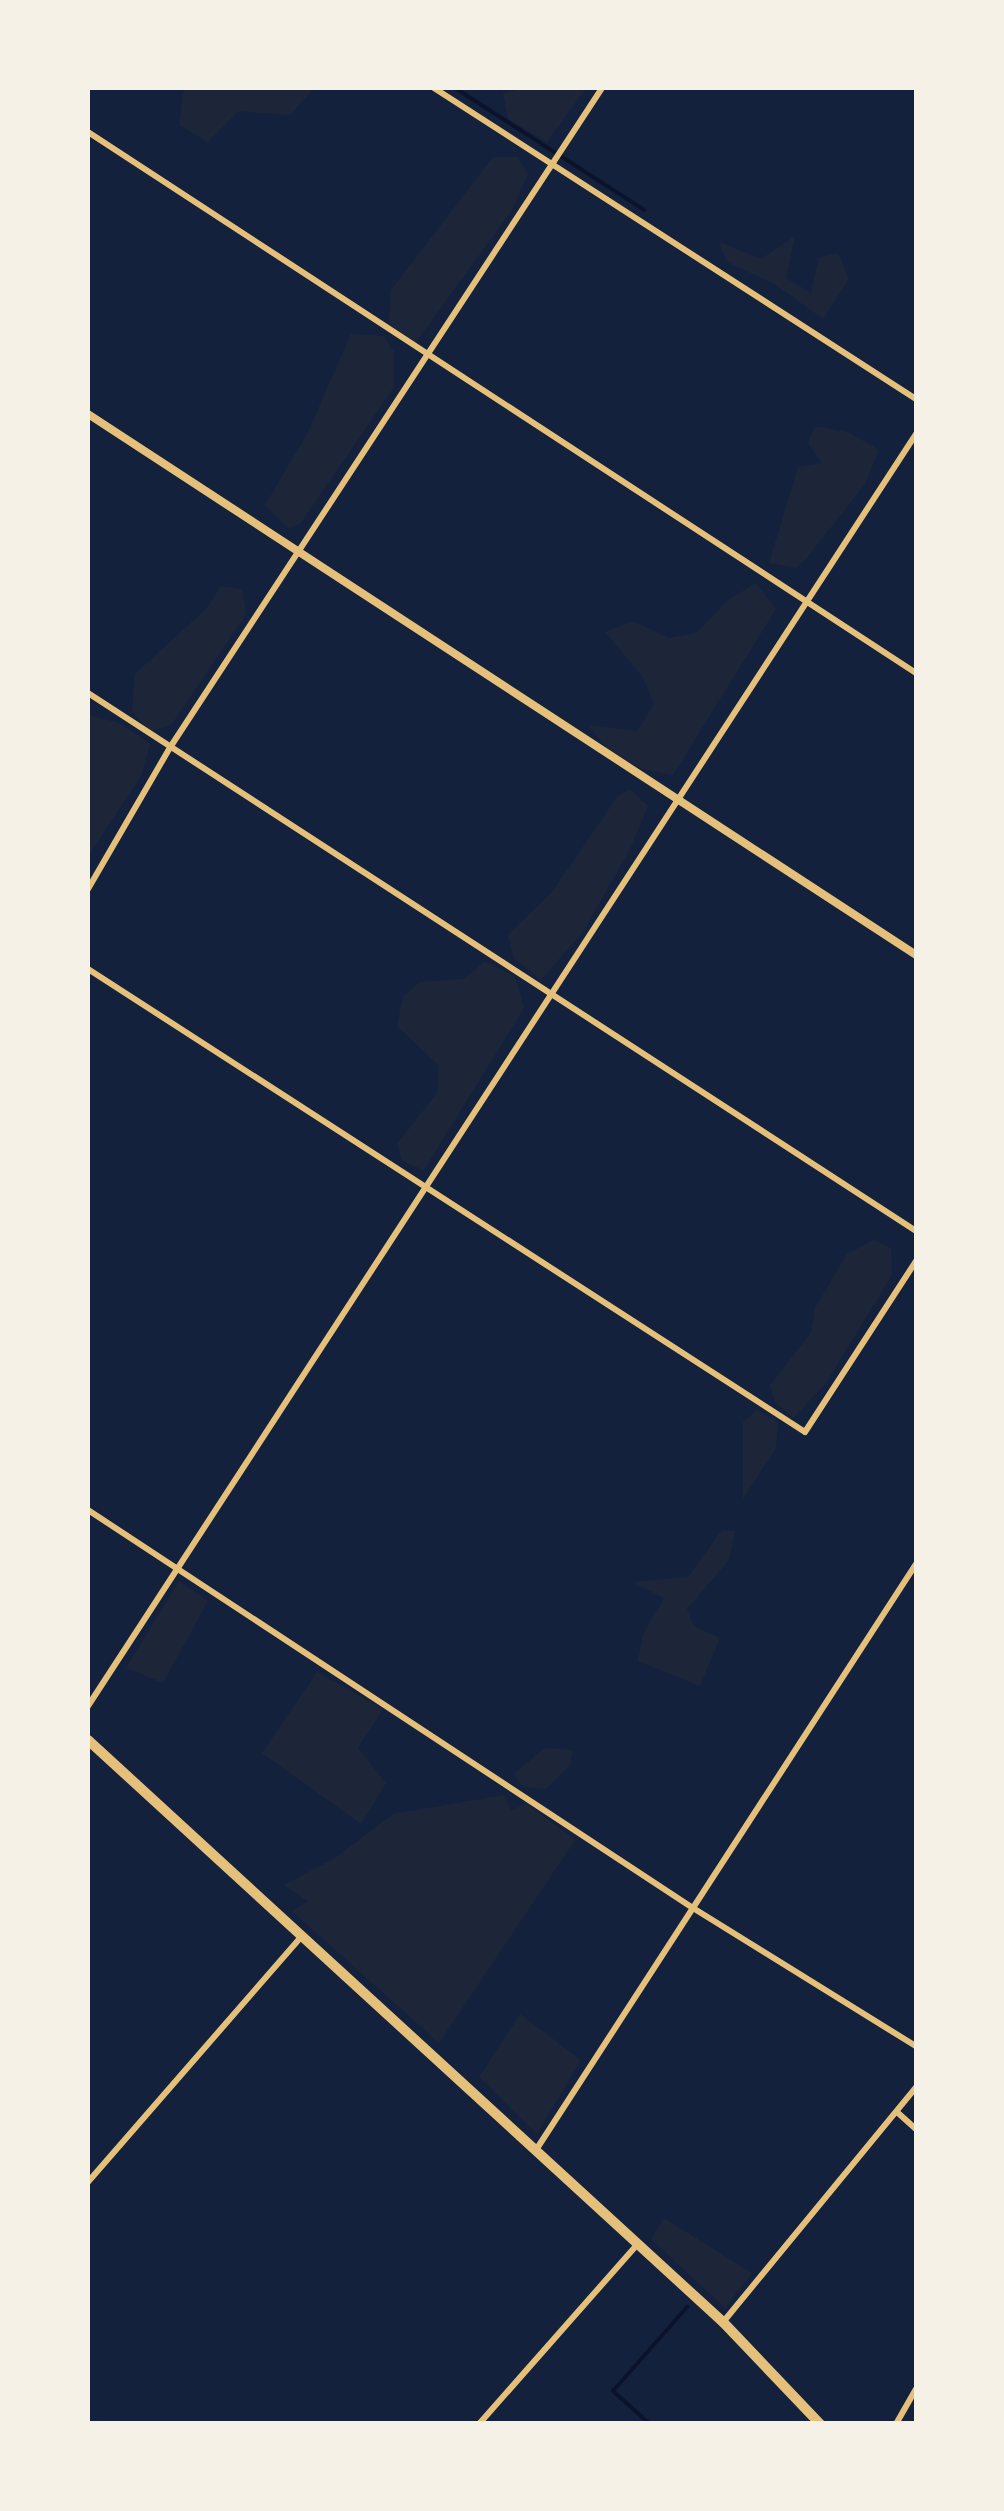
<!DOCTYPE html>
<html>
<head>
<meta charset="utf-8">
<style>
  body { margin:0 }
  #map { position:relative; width:1004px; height:2511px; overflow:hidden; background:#14213d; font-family:"Varela Round",sans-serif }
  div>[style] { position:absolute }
  .green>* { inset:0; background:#1d2539 }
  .stream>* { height:4px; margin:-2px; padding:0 2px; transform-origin:2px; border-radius:2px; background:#0b132b }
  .minor>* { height:6px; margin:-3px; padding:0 3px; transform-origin:3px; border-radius:3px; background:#e5c07b }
  .tertiary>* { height:8px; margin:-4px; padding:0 4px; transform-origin:4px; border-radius:4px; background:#e5c07b }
  .primary>* { height:10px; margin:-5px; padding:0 5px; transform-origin:5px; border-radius:5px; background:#e5c07b }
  span { translate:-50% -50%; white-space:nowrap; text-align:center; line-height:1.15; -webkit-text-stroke:8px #f6f1e7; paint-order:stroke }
  .frame { position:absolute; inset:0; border:90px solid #f6f1e7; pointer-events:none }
</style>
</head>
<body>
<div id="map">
  <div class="green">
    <i style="clip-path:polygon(184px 88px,314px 88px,290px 115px,239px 111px,208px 142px,179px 125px)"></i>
    <i style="clip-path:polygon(528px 88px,586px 88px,547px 142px,508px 119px,503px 93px)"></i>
    <i style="clip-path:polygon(493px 157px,518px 157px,528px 174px,512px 210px,413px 346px,389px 323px,391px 290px)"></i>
    <i style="clip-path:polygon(795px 236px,786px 278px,811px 293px,819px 257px,838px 253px,849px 279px,823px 319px,776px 285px,727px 262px,719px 242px,761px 259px)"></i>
    <i style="clip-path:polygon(351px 334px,384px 336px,394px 352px,394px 387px,300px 524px,288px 528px,265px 505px,308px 432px)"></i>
    <i style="clip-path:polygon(815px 426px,848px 432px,879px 450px,865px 484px,805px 560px,796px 568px,769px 563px,798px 467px,822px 463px,808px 443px)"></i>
    <i style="clip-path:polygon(756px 583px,776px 609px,673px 775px,639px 768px,607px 748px,588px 725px,637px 731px,654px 704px,642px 676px,605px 632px,633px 621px,669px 638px,696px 633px,728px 600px)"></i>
    <i style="clip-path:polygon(221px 586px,242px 589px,246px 614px,172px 724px,150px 732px,132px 711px,135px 674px,206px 609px)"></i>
    <i style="clip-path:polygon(88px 715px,120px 723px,150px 744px,141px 776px,88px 856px)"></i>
    <i style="clip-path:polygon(630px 789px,648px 806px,630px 849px,583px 932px,541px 980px,514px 958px,508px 935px,552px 892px,617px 797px)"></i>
    <i style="clip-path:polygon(485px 962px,515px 976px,524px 1008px,424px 1170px,402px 1161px,397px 1144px,437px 1093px,439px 1066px,397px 1026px,403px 997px,419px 982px,463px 979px)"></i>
    <i style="clip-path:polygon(874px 1240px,891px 1248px,892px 1275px,826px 1383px,793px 1418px,775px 1402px,770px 1385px,811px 1333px,815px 1308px,847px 1254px)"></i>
    <i style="clip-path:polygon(757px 1410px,778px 1422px,776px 1448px,743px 1499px,743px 1422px)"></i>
    <i style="clip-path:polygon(722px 1530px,735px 1531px,729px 1560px,687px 1609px,694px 1626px,720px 1638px,700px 1686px,638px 1661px,643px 1634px,664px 1598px,632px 1582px,688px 1577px)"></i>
    <i style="clip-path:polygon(179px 1581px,208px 1601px,163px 1683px,126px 1668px)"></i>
    <i style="clip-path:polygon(317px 1672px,383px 1709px,358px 1748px,386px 1783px,361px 1824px,262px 1753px)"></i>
    <i style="clip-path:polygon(545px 1748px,573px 1750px,570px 1766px,546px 1789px,523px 1787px,513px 1774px)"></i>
    <i style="clip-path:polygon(504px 1795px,511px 1811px,526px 1803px,575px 1840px,439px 2043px,292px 1911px,308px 1901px,284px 1885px,335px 1858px,393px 1814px)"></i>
    <i style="clip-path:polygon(520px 2014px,581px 2060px,537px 2134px,479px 2077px)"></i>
    <i style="clip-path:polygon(664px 2218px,752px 2273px,725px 2308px,651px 2239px)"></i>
  </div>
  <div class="stream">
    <i style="left:455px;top:88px;width:225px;rotate:32.8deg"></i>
    <i style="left:650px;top:2424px;width:50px;rotate:-138.3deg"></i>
    <i style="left:613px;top:2391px;width:112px;rotate:-48.6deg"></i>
  </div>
  <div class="minor">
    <i style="left:434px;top:88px;width:574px;rotate:32.83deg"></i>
    <i style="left:88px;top:132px;width:989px;rotate:33.16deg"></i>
    <i style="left:88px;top:693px;width:987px;rotate:33.01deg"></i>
    <i style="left:88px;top:889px;width:165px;rotate:-59.9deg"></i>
    <i style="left:171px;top:746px;width:787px;rotate:-56.77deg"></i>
    <i style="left:88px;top:969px;width:853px;rotate:32.85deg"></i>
    <i style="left:805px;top:1432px;width:204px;rotate:-57deg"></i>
    <i style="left:88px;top:1510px;width:724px;rotate:33.34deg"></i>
    <i style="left:693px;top:1908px;width:262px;rotate:31.8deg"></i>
    <i style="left:88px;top:1706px;width:1518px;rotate:-56.94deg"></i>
    <i style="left:897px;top:2112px;width:25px;rotate:42deg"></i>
    <i style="left:536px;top:2150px;width:698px;rotate:-57.04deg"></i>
    <i style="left:88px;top:2182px;width:325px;rotate:-49deg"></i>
    <i style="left:724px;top:2321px;width:303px;rotate:-50.6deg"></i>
    <i style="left:479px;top:2424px;width:239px;rotate:-48.6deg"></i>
    <i style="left:896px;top:2424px;width:40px;rotate:-60.3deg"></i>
  </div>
  <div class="tertiary">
    <i style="left:88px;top:414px;width:989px;rotate:33.16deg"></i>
  </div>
  <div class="primary">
    <i style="left:88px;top:1740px;width:861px;rotate:42.51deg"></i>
    <i style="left:723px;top:2322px;width:141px;rotate:46.4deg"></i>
  </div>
  <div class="frame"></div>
</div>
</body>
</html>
